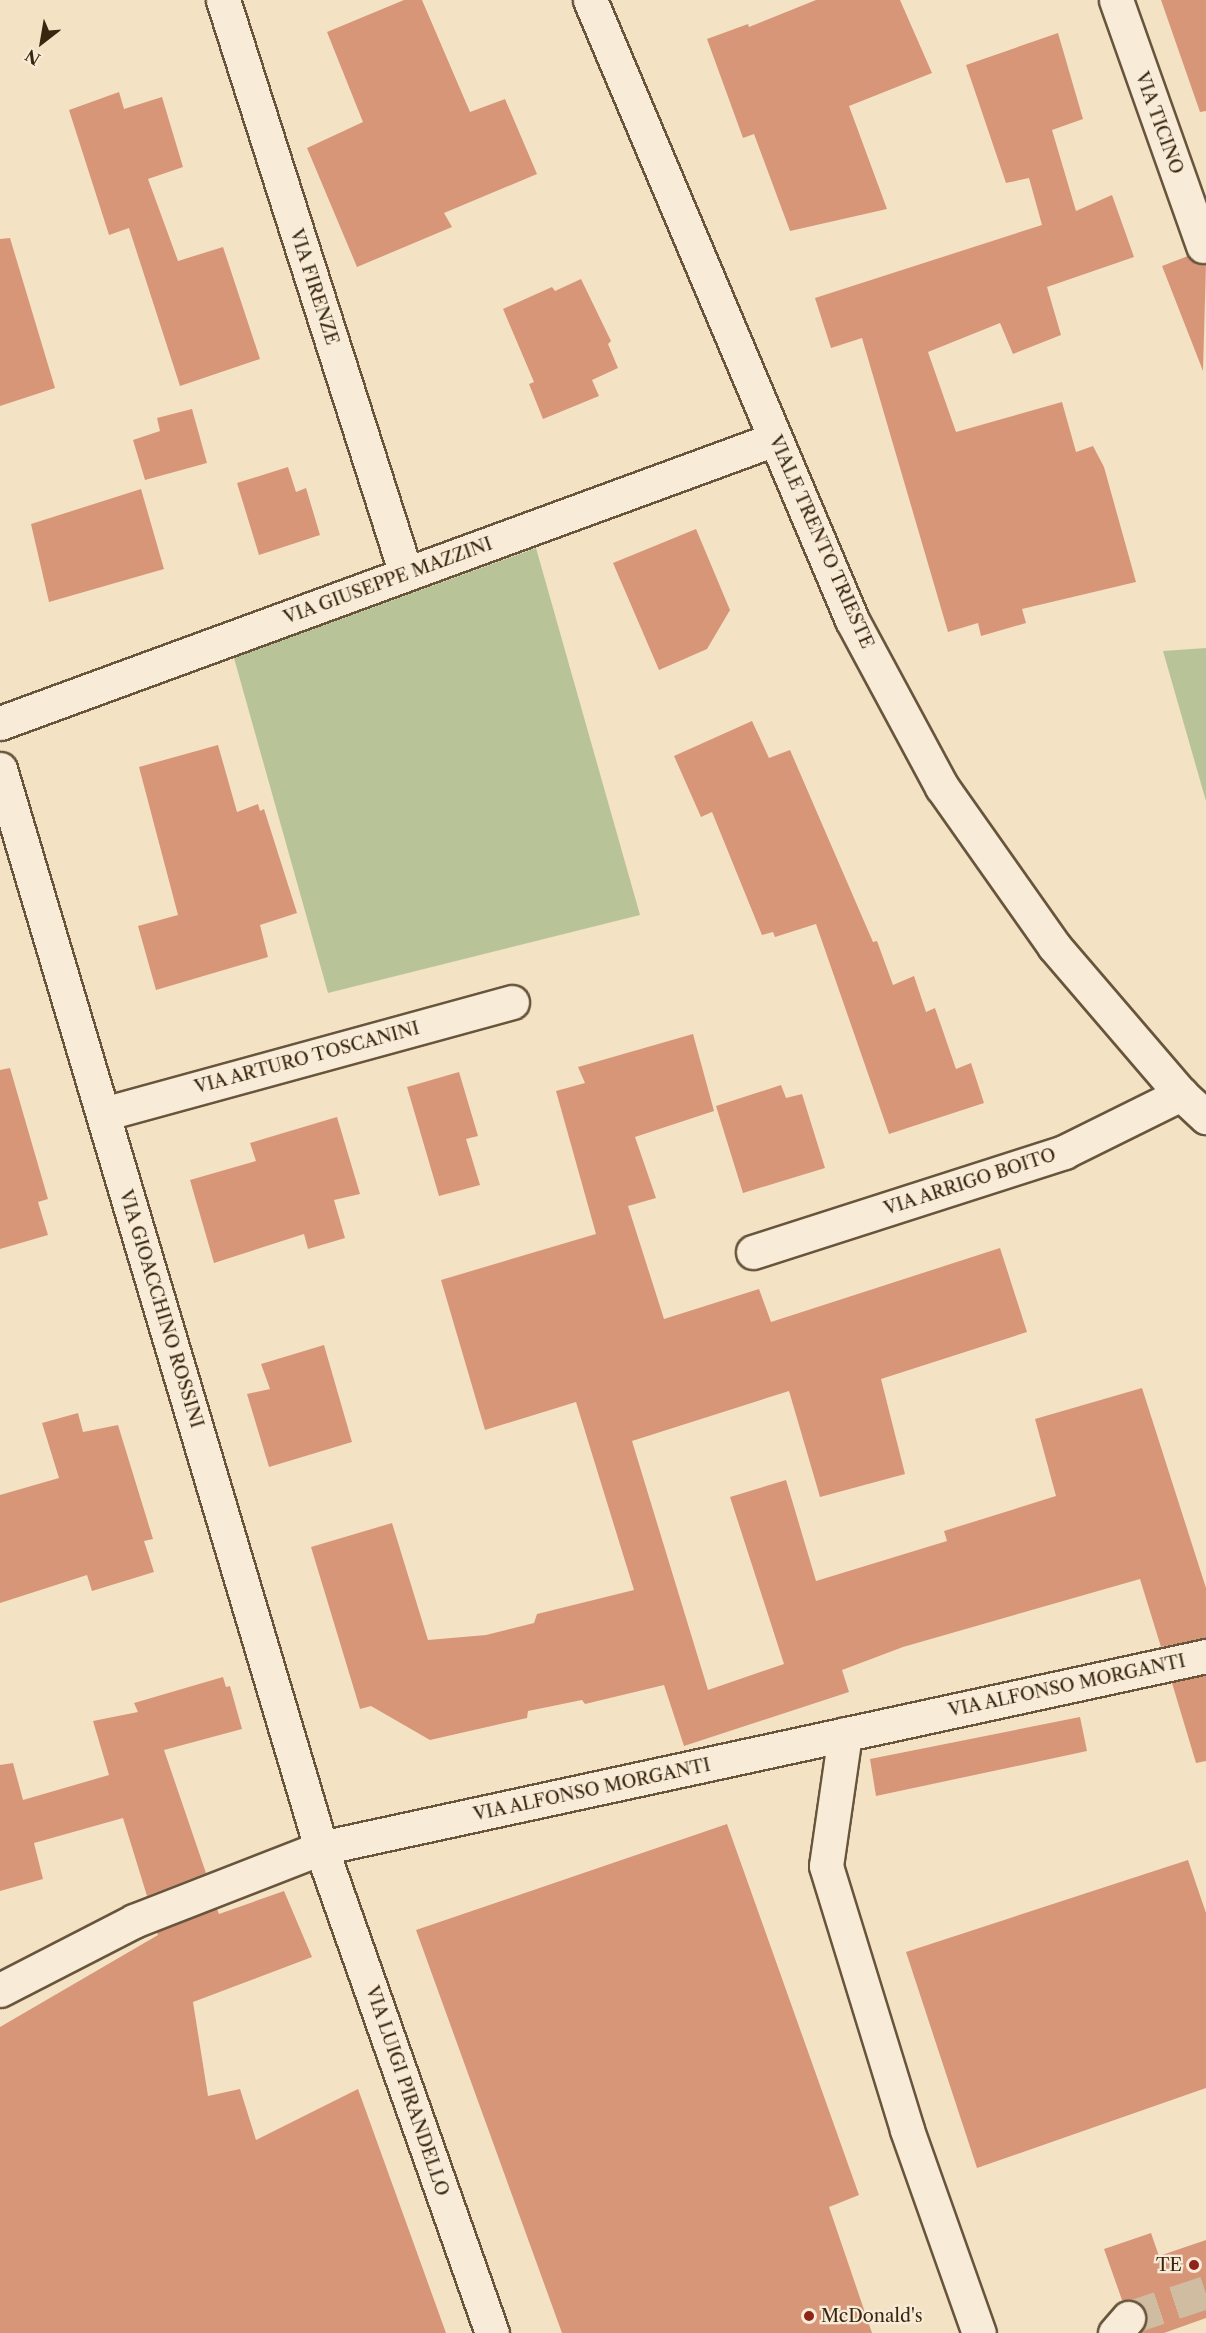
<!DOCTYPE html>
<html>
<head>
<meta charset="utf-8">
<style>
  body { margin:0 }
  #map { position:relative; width:1206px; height:2333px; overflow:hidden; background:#f4e2c5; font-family:"Libre Caslon Text",serif }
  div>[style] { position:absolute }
  .green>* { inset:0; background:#b8c497 }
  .building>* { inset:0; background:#d89679 }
  .minor-tunnel>* { height:33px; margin-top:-16.5px; transform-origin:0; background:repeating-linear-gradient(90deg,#cfbca1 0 33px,transparent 0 49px) }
  .roads { filter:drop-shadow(2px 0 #68553c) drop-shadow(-2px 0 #68553c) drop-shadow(0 2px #68553c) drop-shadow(0 -2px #68553c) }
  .minor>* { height:33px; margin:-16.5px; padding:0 16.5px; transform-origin:16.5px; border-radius:16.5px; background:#f8ecd9 }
  .dots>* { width:16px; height:16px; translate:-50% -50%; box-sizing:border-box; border:3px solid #f8ecd9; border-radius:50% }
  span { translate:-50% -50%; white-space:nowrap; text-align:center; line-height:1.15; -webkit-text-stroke:4.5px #f8ecd9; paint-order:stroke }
  .street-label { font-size:18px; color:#3a260f }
  .poi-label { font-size:18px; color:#3a260f }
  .right { translate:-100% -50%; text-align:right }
  .left { translate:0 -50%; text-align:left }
  .north { position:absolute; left:12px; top:12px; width:60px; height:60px; -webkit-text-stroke:4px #f8ecd9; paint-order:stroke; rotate:211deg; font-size:16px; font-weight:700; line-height:24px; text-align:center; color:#3a260f }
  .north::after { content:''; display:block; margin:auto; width:21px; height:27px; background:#3a260f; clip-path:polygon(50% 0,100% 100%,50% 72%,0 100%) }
</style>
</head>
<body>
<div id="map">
  <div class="green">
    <i style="clip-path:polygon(536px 548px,640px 915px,328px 993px,234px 658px)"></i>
    <i style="clip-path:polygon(1206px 648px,1206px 801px,1163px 651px)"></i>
  </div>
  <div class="building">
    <i style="clip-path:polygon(404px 0,422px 0,470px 112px,505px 99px,537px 174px,444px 213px,452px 227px,357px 267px,307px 148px,363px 122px,327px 32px)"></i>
    <i style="clip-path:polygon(816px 0,900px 0,932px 73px,849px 106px,887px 209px,790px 231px,754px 134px,743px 138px,707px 39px,748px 24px,749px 27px)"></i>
    <i style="clip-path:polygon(1161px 0,1206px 0,1206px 111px,1200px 112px)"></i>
    <i style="clip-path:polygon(1058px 33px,1083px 119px,1052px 130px,1076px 211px,1112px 195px,1134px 257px,1047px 287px,1061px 335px,1013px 354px,1000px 323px,928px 352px,956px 432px,1062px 402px,1076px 452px,1093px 446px,1104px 467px,1136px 582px,1022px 609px,1026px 623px,981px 636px,978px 623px,948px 632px,862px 338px,831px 348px,815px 298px,1042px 225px,1029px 178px,1006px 183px,966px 65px)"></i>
    <i style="clip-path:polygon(119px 92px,124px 109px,162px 97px,183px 167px,148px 179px,178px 261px,223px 247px,260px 359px,180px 386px,129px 228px,109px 235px,69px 110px)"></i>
    <i style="clip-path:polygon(10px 238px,55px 388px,0 406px,0 239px)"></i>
    <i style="clip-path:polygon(1188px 256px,1199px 264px,1206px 264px,1203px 371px,1162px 266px)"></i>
    <i style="clip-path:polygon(581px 279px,611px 341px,608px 344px,618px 368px,592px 380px,599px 396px,543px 419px,529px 384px,534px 382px,503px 309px,552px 287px,555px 291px)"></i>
    <i style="clip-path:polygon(192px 409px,207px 463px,145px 480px,133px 440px,160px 431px,157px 418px)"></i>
    <i style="clip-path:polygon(288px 467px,296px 492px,306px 488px,320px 535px,259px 555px,237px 483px)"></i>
    <i style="clip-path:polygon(141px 489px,164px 569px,49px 602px,31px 524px)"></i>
    <i style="clip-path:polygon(696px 529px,730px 610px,707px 649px,659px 670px,613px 563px)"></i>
    <i style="clip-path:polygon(752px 721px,769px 758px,790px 750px,873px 942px,877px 941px,893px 985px,914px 976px,926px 1012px,935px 1008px,956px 1069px,971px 1063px,984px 1103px,889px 1134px,816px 924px,775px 937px,773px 932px,762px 935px,712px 812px,701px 817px,674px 756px)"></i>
    <i style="clip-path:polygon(218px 745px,237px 812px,258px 804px,260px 811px,264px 809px,297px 913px,260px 925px,268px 957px,156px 990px,138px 926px,178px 915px,139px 767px)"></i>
    <i style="clip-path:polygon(693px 1034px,714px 1111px,635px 1137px,656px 1198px,628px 1206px,664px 1319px,759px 1289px,771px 1322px,1000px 1248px,1027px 1332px,881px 1379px,905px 1474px,820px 1497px,789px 1391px,632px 1441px,708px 1690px,784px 1664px,730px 1497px,786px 1480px,816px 1581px,947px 1541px,944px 1531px,1056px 1496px,1035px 1419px,1142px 1388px,1206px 1588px,1206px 1638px,1161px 1647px,1140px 1579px,903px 1647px,842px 1670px,849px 1692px,684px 1746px,664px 1685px,585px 1704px,582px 1700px,528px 1711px,527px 1718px,430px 1740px,371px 1706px,360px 1709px,311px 1547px,392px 1523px,428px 1640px,486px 1635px,534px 1623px,537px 1614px,634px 1590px,576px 1402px,485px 1430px,441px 1280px,596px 1234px,556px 1091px,585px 1083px,578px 1067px)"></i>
    <i style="clip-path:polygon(10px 1068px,48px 1199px,38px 1202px,48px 1235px,0 1249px,0 1070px)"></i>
    <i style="clip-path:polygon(459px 1072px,478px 1136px,466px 1139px,480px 1185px,439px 1196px,407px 1087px)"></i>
    <i style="clip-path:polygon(781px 1085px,786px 1098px,802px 1094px,825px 1168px,743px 1193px,716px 1106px)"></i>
    <i style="clip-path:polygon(337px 1117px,360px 1194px,334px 1200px,345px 1238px,308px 1249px,304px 1234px,214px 1263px,190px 1180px,256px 1161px,250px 1143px)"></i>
    <i style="clip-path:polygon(324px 1345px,352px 1442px,269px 1467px,247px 1394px,270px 1389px,261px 1364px)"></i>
    <i style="clip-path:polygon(78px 1413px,83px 1432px,118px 1425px,153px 1539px,144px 1541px,154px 1572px,92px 1591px,87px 1575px,0 1603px,0 1495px,59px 1478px,42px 1423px)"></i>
    <i style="clip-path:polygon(1206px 1675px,1206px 1761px,1196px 1763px,1172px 1683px)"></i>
    <i style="clip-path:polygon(223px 1677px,226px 1687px,230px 1686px,242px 1729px,164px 1750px,206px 1873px,147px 1896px,123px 1818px,34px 1843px,43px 1879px,0 1891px,0 1765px,13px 1763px,23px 1800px,109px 1775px,93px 1721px,138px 1712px,134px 1703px)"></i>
    <i style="clip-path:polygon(1080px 1717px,1087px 1751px,876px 1796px,870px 1759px)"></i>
    <i style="clip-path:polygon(727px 1824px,859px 2195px,829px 2207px,872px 2333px,562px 2333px,416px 1930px)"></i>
    <i style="clip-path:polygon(1188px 1860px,1206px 1913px,1206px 2088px,977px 2168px,906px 1952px)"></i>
    <i style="clip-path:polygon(284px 1891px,312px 1957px,193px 2002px,208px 2096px,240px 2089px,256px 2140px,358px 2089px,446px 2333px,0 2333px,0 2027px,158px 1935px,157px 1932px,217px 1909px,219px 1914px)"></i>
    <i style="clip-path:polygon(1151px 2233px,1159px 2256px,1206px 2240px,1206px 2318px,1164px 2333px,1140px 2333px,1146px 2322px,1145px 2311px,1132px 2300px,1122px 2300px,1104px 2249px)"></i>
  </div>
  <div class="minor-tunnel">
    <i style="left:1128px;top:2318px;width:82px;rotate:-18.4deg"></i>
  </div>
  <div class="roads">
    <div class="minor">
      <i style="left:223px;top:0;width:602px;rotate:72.32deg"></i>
      <i style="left:590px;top:0;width:673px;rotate:67.09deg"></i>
      <i style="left:852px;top:620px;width:190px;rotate:61.7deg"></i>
      <i style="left:942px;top:787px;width:194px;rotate:54.8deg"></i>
      <i style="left:1054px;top:946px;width:195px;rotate:49.4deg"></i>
      <i style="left:1181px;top:1094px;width:34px;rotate:43deg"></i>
      <i style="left:1116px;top:0;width:261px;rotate:70.5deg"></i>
      <i style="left:0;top:723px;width:825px;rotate:-20.13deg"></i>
      <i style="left:0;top:769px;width:1126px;rotate:73.43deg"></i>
      <i style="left:321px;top:1848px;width:514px;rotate:70.58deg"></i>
      <i style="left:103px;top:1114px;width:424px;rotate:-15.3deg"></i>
      <i style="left:753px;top:1252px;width:327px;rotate:-17.8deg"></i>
      <i style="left:1064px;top:1152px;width:131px;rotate:-26.4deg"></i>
      <i style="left:845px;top:1734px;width:133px;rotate:98.2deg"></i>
      <i style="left:826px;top:1866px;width:276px;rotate:72.9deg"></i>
      <i style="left:907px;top:2130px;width:215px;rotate:70.5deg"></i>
      <i style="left:0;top:1990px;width:151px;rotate:-27.2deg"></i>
      <i style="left:134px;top:1921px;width:201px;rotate:-21.3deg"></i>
      <i style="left:321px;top:1848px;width:906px;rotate:-12.24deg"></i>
      <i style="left:1115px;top:2333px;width:20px;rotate:-49deg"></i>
    </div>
  </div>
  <div class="dots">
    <i style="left:1194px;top:2265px;background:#8f2418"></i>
    <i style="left:809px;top:2316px;background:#8f2418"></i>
  </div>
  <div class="street-label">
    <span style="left:1159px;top:123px;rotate:70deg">VIA TICINO</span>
    <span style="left:314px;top:287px;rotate:72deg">VIA FIRENZE</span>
    <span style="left:821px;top:542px;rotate:66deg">VIALE TRENTO TRIESTE</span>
    <span style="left:388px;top:581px;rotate:-20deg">VIA GIUSEPPE MAZZINI</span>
    <span style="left:307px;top:1058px;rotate:-15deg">VIA ARTURO TOSCANINI</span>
    <span style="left:970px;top:1182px;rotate:-18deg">VIA ARRIGO BOITO</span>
    <span style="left:161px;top:1309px;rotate:73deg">VIA GIOACCHINO ROSSINI</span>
    <span style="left:1067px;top:1686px;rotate:-12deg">VIA ALFONSO MORGANTI</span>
    <span style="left:592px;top:1790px;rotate:-12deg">VIA ALFONSO MORGANTI</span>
    <span style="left:407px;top:2091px;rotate:71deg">VIA LUIGI PIRANDELLO</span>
  </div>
  <div class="poi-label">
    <span class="right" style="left:1182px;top:2265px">TE</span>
    <span class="left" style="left:821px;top:2316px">McDonald's</span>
  </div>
  <div class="north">N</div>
</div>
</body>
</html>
